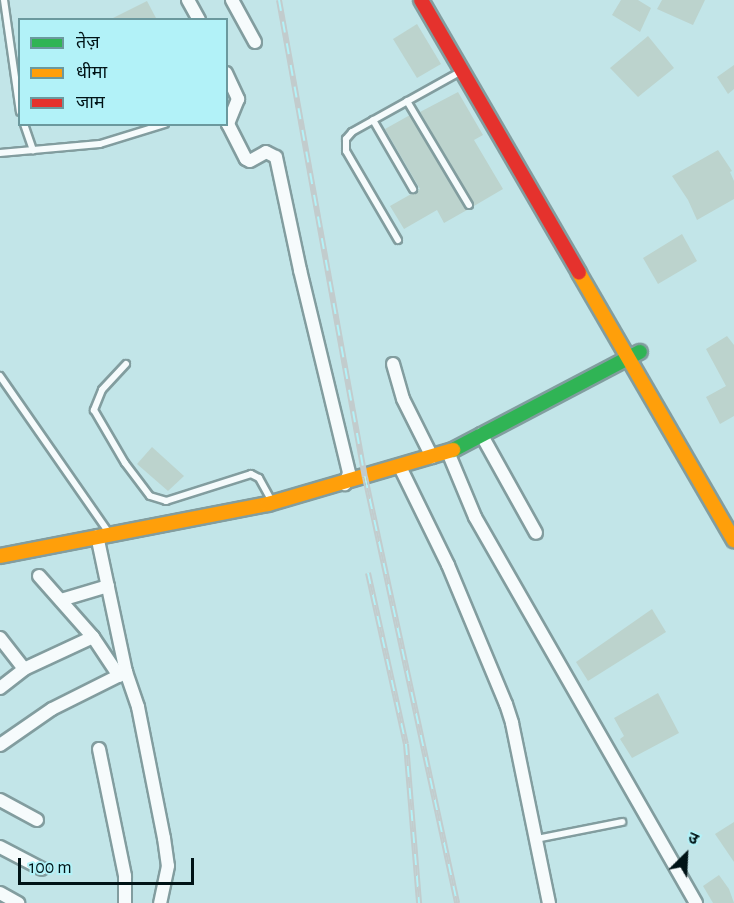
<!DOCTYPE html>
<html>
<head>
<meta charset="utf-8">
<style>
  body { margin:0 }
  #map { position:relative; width:734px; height:903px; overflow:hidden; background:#c2e5e8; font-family:"Alegreya Sans","Noto Sans Devanagari",sans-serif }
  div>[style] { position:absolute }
  .building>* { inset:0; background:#bcd3cd }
  .roads { filter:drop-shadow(2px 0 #829d9f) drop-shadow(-2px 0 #829d9f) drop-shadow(0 2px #829d9f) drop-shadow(0 -2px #829d9f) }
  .lane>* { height:6px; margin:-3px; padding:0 3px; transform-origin:3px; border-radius:3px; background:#f6fbfc }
  .street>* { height:12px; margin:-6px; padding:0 6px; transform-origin:6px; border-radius:6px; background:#f6fbfc }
  .fast>* { height:14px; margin:-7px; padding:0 7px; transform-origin:7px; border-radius:7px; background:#30b455 }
  .slow>* { height:14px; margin:-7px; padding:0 7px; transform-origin:7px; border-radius:7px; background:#ff9f0a }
  .jam>* { height:14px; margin:-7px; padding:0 7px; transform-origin:7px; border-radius:7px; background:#e5322d }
  .rail>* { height:6px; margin-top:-3px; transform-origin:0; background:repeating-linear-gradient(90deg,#b2f2f8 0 11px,#c2cccd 0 22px); box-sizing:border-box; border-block:2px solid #c2cccd }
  span { translate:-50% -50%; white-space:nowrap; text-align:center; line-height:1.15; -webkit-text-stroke:6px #b2f2f8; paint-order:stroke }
  .legend { position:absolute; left:18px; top:18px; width:210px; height:108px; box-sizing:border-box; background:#b2f2f8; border:2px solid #6b999e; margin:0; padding:8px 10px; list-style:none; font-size:18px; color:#001316 }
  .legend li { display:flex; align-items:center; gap:12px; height:30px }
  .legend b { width:30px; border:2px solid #6b999e }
  .north { position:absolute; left:656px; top:825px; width:60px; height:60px; -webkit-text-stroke:4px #b2f2f8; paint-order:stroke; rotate:24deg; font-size:16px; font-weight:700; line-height:24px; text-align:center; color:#001316 }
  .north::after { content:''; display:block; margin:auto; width:21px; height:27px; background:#001316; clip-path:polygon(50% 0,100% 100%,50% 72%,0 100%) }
  .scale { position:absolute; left:18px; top:858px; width:176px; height:27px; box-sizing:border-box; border:3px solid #001316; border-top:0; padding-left:8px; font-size:18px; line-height:21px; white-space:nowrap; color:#001316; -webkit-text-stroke:4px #b2f2f8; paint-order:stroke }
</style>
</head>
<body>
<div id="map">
  <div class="building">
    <i style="clip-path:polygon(621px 0,638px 0,651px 8px,640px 32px,612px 15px)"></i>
    <i style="clip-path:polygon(662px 0,705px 0,693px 25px,657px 9px)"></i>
    <i style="clip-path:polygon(147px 1px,157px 20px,109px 20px)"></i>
    <i style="clip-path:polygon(417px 24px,441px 64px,417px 78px,393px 39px)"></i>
    <i style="clip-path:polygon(648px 36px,674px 68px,638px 97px,610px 68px)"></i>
    <i style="clip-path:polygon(734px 65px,734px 89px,728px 94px,717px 77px)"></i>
    <i style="clip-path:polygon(458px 92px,483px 135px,474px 140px,503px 189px,474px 206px,420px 112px)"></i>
    <i style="clip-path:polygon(410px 115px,467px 210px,444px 223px,437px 210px,404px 229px,390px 206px,420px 189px,385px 129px)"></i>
    <i style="clip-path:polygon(718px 150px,732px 171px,730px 172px,734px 181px,734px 199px,697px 220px,688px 200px,672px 176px)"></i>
    <i style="clip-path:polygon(682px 234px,697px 261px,658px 284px,643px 258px)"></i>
    <i style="clip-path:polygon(727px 336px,734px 345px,734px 416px,720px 424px,706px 397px,726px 386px,706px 349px)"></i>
    <i style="clip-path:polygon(152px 447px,184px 476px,168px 491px,137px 464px)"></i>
    <i style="clip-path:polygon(652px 609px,666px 632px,588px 681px,576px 662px)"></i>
    <i style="clip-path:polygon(658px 693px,679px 733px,632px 758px,620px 739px,624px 736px,614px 718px)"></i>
    <i style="clip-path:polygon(734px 822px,734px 862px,715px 834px)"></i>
    <i style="clip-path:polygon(719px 875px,729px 889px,734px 903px,713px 903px,703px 886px)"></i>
  </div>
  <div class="roads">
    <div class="lane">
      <i style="left:4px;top:0;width:113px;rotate:81.9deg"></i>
      <i style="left:407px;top:101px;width:121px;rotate:59.2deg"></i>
      <i style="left:373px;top:120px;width:80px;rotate:59.9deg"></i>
      <i style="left:24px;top:124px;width:28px;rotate:71deg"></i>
      <i style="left:0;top:153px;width:100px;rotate:-5.1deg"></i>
      <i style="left:100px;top:144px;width:68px;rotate:-17.1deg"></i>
      <i style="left:398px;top:240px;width:103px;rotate:-120.3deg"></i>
      <i style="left:346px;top:151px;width:12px;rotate:-90deg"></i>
      <i style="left:346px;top:139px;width:9px;rotate:-49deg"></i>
      <i style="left:352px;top:132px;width:121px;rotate:-29.1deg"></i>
      <i style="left:126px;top:364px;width:35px;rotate:133deg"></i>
      <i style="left:102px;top:390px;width:22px;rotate:112deg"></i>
      <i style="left:94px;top:410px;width:61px;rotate:59.7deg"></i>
      <i style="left:125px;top:463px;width:41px;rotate:52.9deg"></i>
      <i style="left:150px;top:496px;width:17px;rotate:17deg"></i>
      <i style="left:166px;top:501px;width:89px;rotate:-17.6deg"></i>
      <i style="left:251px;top:474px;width:9px;rotate:27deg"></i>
      <i style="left:259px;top:478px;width:26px;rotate:61deg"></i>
      <i style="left:0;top:376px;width:191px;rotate:55.2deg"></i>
      <i style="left:536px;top:839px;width:88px;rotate:-11.2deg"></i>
    </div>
    <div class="street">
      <i style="left:188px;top:0;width:23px;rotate:61deg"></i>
      <i style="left:232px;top:0;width:48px;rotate:61.3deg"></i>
      <i style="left:226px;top:73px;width:29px;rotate:65deg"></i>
      <i style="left:238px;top:99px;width:27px;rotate:112deg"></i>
      <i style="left:228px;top:124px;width:39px;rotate:63deg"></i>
      <i style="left:246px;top:159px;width:4px;rotate:27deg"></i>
      <i style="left:250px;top:161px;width:18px;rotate:-29deg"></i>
      <i style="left:266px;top:152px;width:11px;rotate:27deg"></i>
      <i style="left:276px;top:157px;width:116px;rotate:78deg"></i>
      <i style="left:300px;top:270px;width:209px;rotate:76.4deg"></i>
      <i style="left:349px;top:473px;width:12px;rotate:110deg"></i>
      <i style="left:393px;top:364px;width:36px;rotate:74deg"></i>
      <i style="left:403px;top:399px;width:65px;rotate:63.4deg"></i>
      <i style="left:481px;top:434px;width:113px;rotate:60.9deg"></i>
      <i style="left:448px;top:452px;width:70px;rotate:67.4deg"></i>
      <i style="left:475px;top:517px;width:445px;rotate:60.2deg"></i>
      <i style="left:400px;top:467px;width:109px;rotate:63.9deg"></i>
      <i style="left:448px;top:565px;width:151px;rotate:67.4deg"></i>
      <i style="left:506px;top:704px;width:20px;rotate:72deg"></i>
      <i style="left:512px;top:723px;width:184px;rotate:78.4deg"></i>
      <i style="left:39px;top:576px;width:81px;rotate:48.5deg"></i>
      <i style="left:93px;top:637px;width:47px;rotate:56.3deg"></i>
      <i style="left:61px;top:600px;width:49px;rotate:-16.6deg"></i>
      <i style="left:0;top:638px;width:39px;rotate:52deg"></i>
      <i style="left:126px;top:672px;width:37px;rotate:71deg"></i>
      <i style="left:138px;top:707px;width:134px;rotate:78.8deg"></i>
      <i style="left:164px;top:838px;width:28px;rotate:82deg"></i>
      <i style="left:168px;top:866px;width:38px;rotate:102deg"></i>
      <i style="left:0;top:688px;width:31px;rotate:-38deg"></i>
      <i style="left:24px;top:669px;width:76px;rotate:-24.9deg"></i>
      <i style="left:0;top:745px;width:63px;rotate:-34.7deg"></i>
      <i style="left:52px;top:709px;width:83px;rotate:-26.6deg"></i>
      <i style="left:126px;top:672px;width:139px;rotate:-102deg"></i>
      <i style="left:99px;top:749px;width:130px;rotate:78.4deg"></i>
      <i style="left:125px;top:876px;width:27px;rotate:90deg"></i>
      <i style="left:0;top:800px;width:42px;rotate:28.4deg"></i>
      <i style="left:0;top:847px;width:47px;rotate:27.6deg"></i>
      <i style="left:0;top:893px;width:21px;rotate:29deg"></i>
    </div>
    <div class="fast">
      <i style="left:453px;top:450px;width:211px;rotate:-27.7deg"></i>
    </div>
    <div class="slow">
      <i style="left:579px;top:273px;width:309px;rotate:59.9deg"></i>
      <i style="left:0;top:556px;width:273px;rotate:-11deg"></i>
      <i style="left:268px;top:504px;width:193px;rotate:-16.3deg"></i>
    </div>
    <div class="jam">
      <i style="left:421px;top:0;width:315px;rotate:59.9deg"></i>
    </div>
  </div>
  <div class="rail">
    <i style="left:279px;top:0;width:485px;rotate:79.8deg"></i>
    <i style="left:365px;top:477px;width:436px;rotate:77.8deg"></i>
    <i style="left:368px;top:573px;width:175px;rotate:77.5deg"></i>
    <i style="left:406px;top:744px;width:160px;rotate:85.3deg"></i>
  </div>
  <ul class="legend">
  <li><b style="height:8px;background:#30b455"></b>तेज़</li>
  <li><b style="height:8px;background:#ff9f0a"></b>धीमा</li>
  <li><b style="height:8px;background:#e5322d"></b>जाम</li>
  </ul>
  <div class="north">उ</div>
  <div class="scale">100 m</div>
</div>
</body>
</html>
